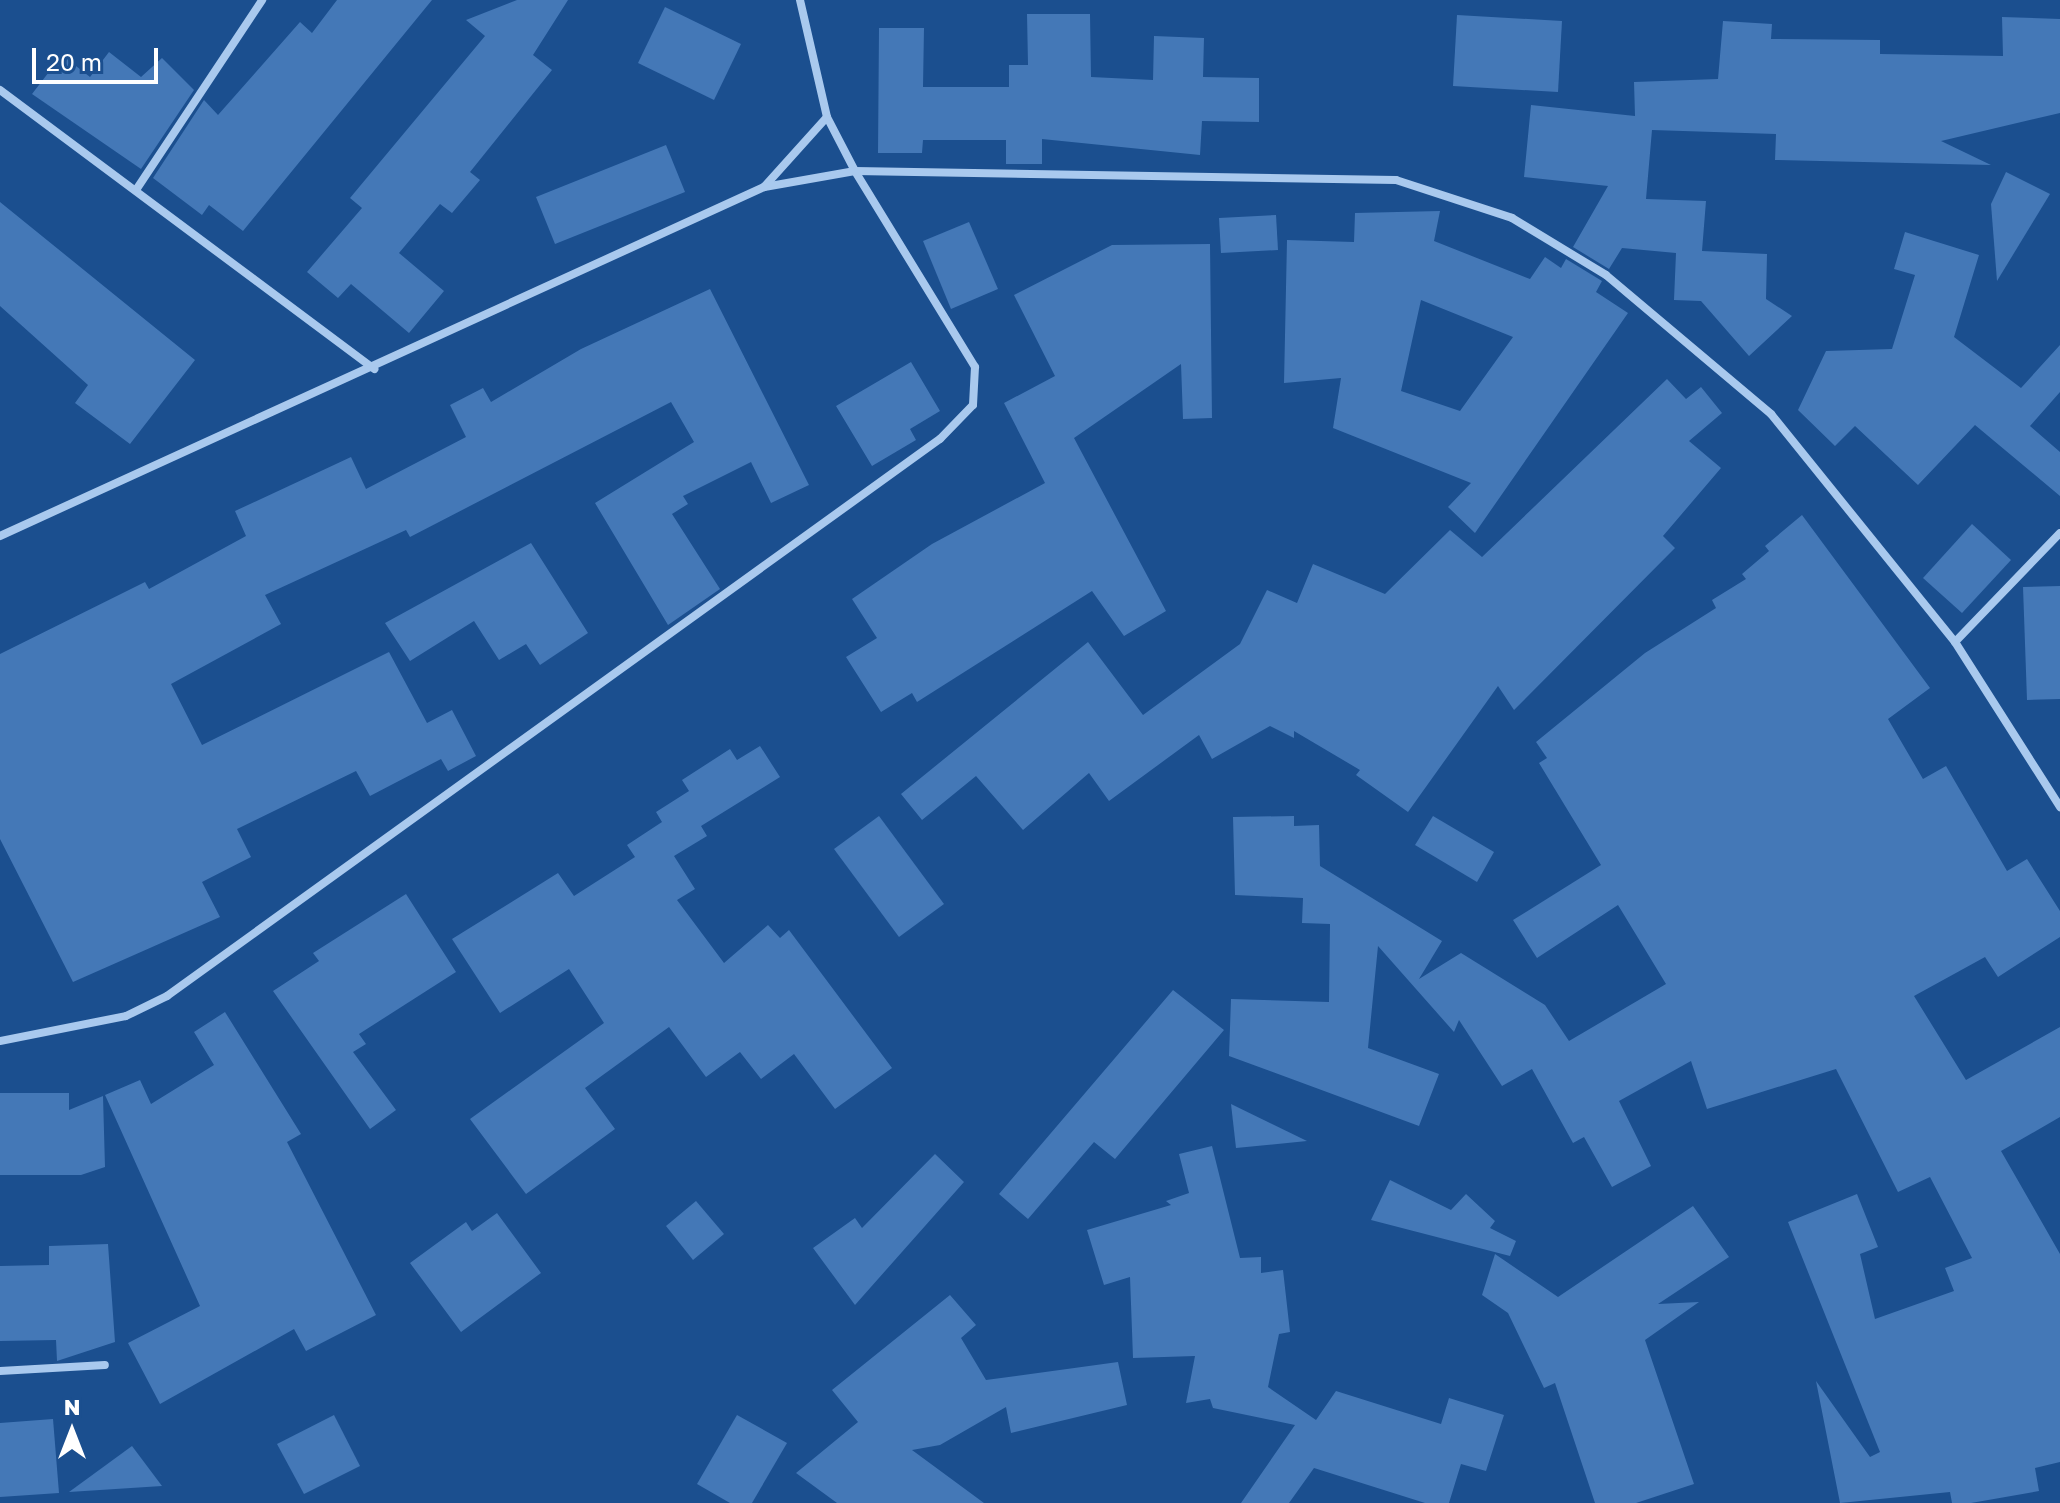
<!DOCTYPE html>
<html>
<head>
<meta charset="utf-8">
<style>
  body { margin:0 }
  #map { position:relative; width:2060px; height:1503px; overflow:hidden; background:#1b4f8f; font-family:"Golos Text",sans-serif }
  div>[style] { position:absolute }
  .building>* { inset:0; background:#4478b7 }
  .street>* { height:8px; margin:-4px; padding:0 4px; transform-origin:4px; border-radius:4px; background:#a9c9ee }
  span { translate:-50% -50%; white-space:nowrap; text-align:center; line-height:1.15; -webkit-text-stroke:6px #1b4f8f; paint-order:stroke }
  .north { position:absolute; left:32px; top:1391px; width:80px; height:80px; -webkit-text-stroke:6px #1b4f8f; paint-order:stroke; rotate:0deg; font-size:22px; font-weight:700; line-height:32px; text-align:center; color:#fff }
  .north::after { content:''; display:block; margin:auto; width:28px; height:36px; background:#fff; clip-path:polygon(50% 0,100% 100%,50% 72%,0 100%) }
  .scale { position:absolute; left:32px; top:48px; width:126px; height:36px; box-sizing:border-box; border:4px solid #fff; border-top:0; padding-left:10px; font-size:24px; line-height:28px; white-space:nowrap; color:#fff; -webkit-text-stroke:6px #1b4f8f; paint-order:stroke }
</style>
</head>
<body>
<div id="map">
  <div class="building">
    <i style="clip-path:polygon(337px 0,432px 0,243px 231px,209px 205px,202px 215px,153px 178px,204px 100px,218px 115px,300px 22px,312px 33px)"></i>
    <i style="clip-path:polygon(517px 0,568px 0,533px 55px,552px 70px,470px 172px,480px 180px,452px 213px,440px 204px,399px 253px,444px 291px,409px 333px,351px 284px,338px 298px,307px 272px,362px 208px,350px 198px,485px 36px,466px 20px)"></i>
    <i style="clip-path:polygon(665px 7px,741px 44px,714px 100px,638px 63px)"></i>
    <i style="clip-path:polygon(1027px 14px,1090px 14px,1091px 77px,1153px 80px,1154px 36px,1204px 38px,1203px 77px,1259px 78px,1259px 122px,1202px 121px,1200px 155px,1042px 139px,1042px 164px,1006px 164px,1006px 140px,923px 140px,922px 153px,878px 153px,879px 28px,924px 28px,923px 87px,1009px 87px,1009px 65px,1028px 65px)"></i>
    <i style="clip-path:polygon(1457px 15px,1562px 21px,1558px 92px,1453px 86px)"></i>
    <i style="clip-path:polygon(2002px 17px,2060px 19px,2060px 113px,1941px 141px,1991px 165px,1775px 160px,1776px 134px,1652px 130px,1646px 199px,1706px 201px,1702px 251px,1767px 254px,1766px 299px,1792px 316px,1749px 356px,1701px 301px,1674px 300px,1676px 253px,1622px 248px,1609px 269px,1573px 247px,1608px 186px,1524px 177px,1531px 105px,1635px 116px,1634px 82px,1718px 79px,1723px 21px,1772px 24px,1771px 39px,1880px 40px,1880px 54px,2003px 56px)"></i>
    <i style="clip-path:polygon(109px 52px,141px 77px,162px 58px,194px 90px,141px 169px,32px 94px,62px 55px,90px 77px)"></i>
    <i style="clip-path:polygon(666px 145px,685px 192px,555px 244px,536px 197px)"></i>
    <i style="clip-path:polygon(2006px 172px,2050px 194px,1997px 281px,1991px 204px)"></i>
    <i style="clip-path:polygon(0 202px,195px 360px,130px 444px,75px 403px,88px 385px,0 306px)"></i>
    <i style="clip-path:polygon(evenodd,1440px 211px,1434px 241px,1530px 279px,1545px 257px,1561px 268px,1566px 259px,1602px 281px,1596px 292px,1628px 313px,1475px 533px,1448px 507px,1471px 483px,1333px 428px,1341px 378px,1284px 383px,1287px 240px,1354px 242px,1355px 213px,1440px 211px,1421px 300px,1513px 337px,1460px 411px,1401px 391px,1421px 300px)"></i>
    <i style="clip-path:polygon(1276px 215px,1278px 250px,1221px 253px,1219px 218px)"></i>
    <i style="clip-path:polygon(969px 222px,998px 289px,951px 309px,923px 241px)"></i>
    <i style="clip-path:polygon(1905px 232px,1979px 255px,1954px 337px,2021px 388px,2060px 345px,2060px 392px,2030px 426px,2060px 452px,2060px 496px,1975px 425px,1918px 485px,1855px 426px,1835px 446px,1798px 410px,1826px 351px,1892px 349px,1915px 275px,1894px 269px)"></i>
    <i style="clip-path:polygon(1210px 244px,1212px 418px,1183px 419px,1181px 364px,1074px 438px,1166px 611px,1124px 636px,1092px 591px,917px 702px,912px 693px,881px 712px,846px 657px,877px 638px,852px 599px,932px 544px,1045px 483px,1004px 403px,1055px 376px,1014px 295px,1112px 245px)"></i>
    <i style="clip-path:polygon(710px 289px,809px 485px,771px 503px,751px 462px,683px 496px,688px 504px,672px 514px,720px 589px,668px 625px,595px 503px,694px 442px,671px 402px,410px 537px,406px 530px,265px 595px,281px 624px,171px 684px,202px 745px,389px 652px,427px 723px,452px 710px,476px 756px,448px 771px,441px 759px,370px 796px,356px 771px,237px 829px,251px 857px,202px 882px,220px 917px,73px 982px,0 839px,0 654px,145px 582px,149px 589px,246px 536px,235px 511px,351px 457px,366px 489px,466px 437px,450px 405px,483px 388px,491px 402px,581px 349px)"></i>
    <i style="clip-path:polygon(911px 362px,940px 411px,910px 429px,916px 440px,872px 466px,836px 406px)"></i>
    <i style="clip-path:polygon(1667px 379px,1686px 399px,1701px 387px,1722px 413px,1689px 441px,1721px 468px,1663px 536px,1675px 548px,1514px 710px,1498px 686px,1408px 812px,1356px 775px,1360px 770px,1294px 731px,1294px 738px,1270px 726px,1212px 759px,1199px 735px,1109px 801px,1089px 773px,1023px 830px,976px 776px,922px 820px,901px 794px,1088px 642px,1143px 715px,1240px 644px,1267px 590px,1297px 603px,1313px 564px,1385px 594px,1450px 530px,1482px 557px)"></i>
    <i style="clip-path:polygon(1802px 515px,1930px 688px,1888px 719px,1923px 779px,1946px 766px,2007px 871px,2027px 859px,2060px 911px,2060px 937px,1998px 977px,1985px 957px,1914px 996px,1966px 1080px,2060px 1027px,2060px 1117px,2001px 1151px,2060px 1254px,2060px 1462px,2035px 1468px,2039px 1491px,1971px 1503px,1952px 1503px,1950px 1492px,1840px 1503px,1816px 1381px,1870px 1457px,1880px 1452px,1788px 1222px,1857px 1194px,1878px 1247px,1860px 1254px,1875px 1319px,1954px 1291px,1945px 1268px,1972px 1258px,1930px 1177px,1898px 1192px,1836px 1069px,1707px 1109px,1691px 1061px,1619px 1101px,1651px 1166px,1612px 1187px,1584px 1137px,1573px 1143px,1532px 1069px,1502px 1086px,1459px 1020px,1454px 1032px,1378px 946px,1368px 1048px,1439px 1074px,1419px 1126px,1229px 1056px,1231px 999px,1329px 1002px,1330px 924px,1302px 923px,1303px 898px,1235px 895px,1233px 817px,1294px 816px,1294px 826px,1319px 825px,1320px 866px,1442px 941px,1419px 979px,1461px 953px,1545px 1005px,1569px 1041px,1666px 984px,1618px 905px,1537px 958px,1513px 920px,1601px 865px,1539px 763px,1547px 758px,1536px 742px,1645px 653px,1716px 608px,1712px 600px,1746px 579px,1742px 574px,1769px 551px,1765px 546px)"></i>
    <i style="clip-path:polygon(1972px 524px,2011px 560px,1962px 613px,1923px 578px)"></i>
    <i style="clip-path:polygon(531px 543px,588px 633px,540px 665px,526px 644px,499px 660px,474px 621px,410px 661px,385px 623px)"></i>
    <i style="clip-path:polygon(2060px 586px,2060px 699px,2027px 700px,2023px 587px)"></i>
    <i style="clip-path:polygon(760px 746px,780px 777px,701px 826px,707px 836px,674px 856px,695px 889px,677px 900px,724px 963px,768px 925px,780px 938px,789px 930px,892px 1068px,835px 1109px,794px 1054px,761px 1079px,740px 1052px,706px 1077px,669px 1027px,585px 1088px,615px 1129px,526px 1194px,470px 1119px,604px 1023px,569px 969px,500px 1013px,452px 939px,558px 873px,574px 896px,635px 857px,627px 845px,662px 822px,656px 812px,689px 791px,682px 780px,730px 749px,737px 760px)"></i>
    <i style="clip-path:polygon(879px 816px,944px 904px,899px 937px,834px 849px)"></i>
    <i style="clip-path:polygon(1433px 816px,1494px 852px,1477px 882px,1415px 845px)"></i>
    <i style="clip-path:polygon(406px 894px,456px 972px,359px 1034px,366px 1044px,353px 1052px,396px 1110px,370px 1129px,273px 991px,319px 961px,313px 953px)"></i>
    <i style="clip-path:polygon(1173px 990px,1224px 1030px,1115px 1159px,1094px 1142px,1028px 1219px,999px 1194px)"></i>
    <i style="clip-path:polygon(225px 1012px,301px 1134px,287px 1142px,376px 1315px,306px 1351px,294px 1329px,160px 1404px,128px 1343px,200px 1306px,105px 1095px,140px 1080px,151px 1104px,214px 1065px,194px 1032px)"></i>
    <i style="clip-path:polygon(0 1093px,69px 1093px,69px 1110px,103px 1096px,105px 1167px,81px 1175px,0 1175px)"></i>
    <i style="clip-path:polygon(1231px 1104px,1307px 1141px,1236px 1148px)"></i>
    <i style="clip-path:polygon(1212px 1146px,1240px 1258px,1261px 1257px,1261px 1273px,1283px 1270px,1290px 1332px,1279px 1334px,1268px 1387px,1316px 1420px,1336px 1391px,1441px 1424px,1449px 1398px,1504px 1415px,1486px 1471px,1461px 1464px,1449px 1503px,1425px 1503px,1314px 1468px,1289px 1503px,1241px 1503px,1295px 1425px,1213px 1408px,1210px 1399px,1186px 1403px,1195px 1356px,1133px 1358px,1130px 1277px,1104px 1285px,1087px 1230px,1171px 1205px,1166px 1201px,1189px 1193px,1179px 1154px)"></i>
    <i style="clip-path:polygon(935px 1154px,964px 1182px,855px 1305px,813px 1248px,855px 1218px,862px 1228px)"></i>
    <i style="clip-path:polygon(1390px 1180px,1451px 1210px,1466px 1194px,1495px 1221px,1490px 1228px,1516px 1241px,1510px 1256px,1371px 1220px)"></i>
    <i style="clip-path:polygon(696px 1201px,724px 1234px,693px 1260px,666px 1226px)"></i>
    <i style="clip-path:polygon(1693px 1206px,1729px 1257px,1658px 1304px,1699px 1302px,1645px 1340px,1694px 1484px,1636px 1503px,1595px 1503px,1555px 1383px,1544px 1388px,1508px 1313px,1482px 1295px,1495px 1254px,1558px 1297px)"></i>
    <i style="clip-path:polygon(497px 1213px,541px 1273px,461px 1332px,410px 1263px,466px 1222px,472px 1231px)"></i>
    <i style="clip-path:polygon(108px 1244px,115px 1342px,57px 1361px,56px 1340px,0 1341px,0 1266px,49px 1265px,49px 1246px)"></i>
    <i style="clip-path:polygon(950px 1295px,976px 1325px,961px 1338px,986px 1380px,1118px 1362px,1127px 1405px,1011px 1433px,1006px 1407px,940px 1445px,912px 1450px,984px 1503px,837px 1503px,796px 1473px,858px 1422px,832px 1390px)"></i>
    <i style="clip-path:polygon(334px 1415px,360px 1466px,304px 1494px,277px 1444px)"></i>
    <i style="clip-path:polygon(737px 1415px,787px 1443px,752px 1503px,730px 1503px,697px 1484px)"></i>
    <i style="clip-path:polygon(53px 1419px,59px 1493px,0 1497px,0 1423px)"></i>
    <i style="clip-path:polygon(132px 1446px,162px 1486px,69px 1492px)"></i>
  </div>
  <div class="street">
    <i style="left:0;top:90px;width:467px;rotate:36.7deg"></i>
    <i style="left:827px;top:117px;width:61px;rotate:62.6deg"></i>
    <i style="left:855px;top:171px;width:541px;rotate:0.95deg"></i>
    <i style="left:1396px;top:180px;width:122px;rotate:18.1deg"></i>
    <i style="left:1512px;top:218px;width:110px;rotate:31.2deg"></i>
    <i style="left:1606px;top:275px;width:216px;rotate:40.1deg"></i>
    <i style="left:1771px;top:414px;width:293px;rotate:51.1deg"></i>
    <i style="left:1955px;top:642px;width:196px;rotate:57.5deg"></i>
    <i style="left:136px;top:190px;width:228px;rotate:-56.4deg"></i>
    <i style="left:0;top:536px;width:840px;rotate:-24.55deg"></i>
    <i style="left:764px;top:187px;width:94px;rotate:-48deg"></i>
    <i style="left:827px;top:117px;width:120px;rotate:-103deg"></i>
    <i style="left:1955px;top:642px;width:151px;rotate:-46.1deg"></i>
    <i style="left:0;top:1041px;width:128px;rotate:-11.2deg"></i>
    <i style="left:126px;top:1016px;width:46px;rotate:-26deg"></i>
    <i style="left:167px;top:996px;width:953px;rotate:-35.78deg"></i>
    <i style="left:940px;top:439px;width:47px;rotate:-45.9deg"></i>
    <i style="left:973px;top:405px;width:38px;rotate:-87deg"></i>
    <i style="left:975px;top:367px;width:230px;rotate:-121.5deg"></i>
    <i style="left:855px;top:171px;width:92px;rotate:170deg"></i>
    <i style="left:0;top:1371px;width:105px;rotate:-3.3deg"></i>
  </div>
  <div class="north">N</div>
  <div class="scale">20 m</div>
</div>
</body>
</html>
